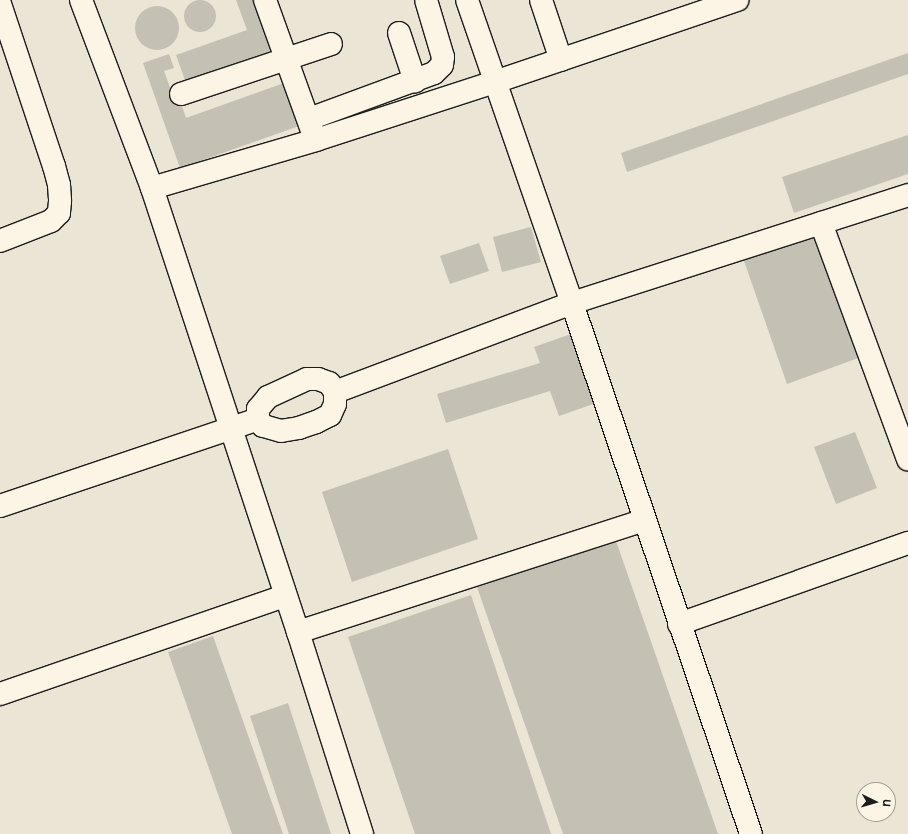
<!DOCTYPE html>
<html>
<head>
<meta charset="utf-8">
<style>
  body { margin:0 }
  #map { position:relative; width:908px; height:834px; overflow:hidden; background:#fcf5e5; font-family:Mali,sans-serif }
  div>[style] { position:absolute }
  .built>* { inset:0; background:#ebe5d6 }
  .building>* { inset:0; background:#c4c0b3 }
  .round { border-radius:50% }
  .roads { filter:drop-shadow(1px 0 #1c1c1c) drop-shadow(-1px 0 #1c1c1c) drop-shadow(0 1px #1c1c1c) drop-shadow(0 -1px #1c1c1c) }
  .minor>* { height:22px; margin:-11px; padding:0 11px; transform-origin:11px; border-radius:11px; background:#fcf5e5 }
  span { translate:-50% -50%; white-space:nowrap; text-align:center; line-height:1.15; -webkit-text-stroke:3px #fcf5e5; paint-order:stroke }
  .north { position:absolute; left:856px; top:782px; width:40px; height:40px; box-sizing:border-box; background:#fcf5e5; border:1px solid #a29e95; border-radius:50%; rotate:95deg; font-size:11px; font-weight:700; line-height:16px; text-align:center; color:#1c1c1c }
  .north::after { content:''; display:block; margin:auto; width:14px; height:18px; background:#1c1c1c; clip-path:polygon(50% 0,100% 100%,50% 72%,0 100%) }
</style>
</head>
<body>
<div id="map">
  <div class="built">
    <i style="clip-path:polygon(evenodd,0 0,908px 0,908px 834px,0 834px,0 0,864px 790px,888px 790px,888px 814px,864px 814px,864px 790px)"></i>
  </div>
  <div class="building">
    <i class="round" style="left:184px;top:0;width:32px;height:32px"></i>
    <i style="clip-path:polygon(236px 0,255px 0,274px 55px,187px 86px,176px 55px,247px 30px)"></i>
    <i class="round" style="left:135px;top:6px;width:44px;height:44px"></i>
    <i style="clip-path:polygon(908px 53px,908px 74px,627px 172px,621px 153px)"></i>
    <i style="clip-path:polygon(169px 54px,174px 68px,164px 71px,171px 90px,176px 88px,186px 118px,284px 83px,299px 126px,180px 168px,143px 63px)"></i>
    <i style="clip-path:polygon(908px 135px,908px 174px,794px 213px,782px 177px)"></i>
    <i style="clip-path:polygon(531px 227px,541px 262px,502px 272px,493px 237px)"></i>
    <i style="clip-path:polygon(817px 231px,861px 357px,787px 384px,743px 258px)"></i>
    <i style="clip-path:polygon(479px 243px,489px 271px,450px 284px,440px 256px)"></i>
    <i style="clip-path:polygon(571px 334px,596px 403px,559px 416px,550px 391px,446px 423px,437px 394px,540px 363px,534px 347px)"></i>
    <i style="clip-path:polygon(855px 432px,877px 488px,836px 504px,814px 447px)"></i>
    <i style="clip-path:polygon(448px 449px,478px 539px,352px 582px,322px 492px)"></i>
    <i style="clip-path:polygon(615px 538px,718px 834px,563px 834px,477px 587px)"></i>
    <i style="clip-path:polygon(471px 595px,551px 834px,415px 834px,348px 637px)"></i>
    <i style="clip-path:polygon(213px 636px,283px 834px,232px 834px,168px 652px)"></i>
    <i style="clip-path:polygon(288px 703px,331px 834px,289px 834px,250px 716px)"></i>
  </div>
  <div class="roads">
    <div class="minor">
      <i style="left:81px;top:0;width:201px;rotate:69.3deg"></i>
      <i style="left:152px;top:188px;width:467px;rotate:71.8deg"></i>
      <i style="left:298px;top:632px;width:212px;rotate:72.4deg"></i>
      <i style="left:265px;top:0;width:141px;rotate:70.2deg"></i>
      <i style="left:467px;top:0;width:321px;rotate:70.9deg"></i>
      <i style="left:572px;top:303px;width:560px;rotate:71.37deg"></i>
      <i style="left:541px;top:0;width:63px;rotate:71.6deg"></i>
      <i style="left:0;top:4px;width:171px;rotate:71.6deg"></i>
      <i style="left:54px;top:166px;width:20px;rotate:75deg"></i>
      <i style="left:59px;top:185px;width:16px;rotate:86deg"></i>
      <i style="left:60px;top:201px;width:12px;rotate:95deg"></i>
      <i style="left:59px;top:213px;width:11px;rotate:135deg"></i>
      <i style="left:51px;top:221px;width:55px;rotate:158.6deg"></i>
      <i style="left:399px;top:33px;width:51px;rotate:71.6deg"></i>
      <i style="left:181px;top:94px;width:158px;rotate:-18.4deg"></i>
      <i style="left:309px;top:119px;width:133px;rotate:-20.2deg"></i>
      <i style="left:434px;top:73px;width:11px;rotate:-45deg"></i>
      <i style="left:442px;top:65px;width:8px;rotate:-83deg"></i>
      <i style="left:443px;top:57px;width:59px;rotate:-106.6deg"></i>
      <i style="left:152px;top:188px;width:171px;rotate:-16.3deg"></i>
      <i style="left:316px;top:140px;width:188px;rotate:-18deg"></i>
      <i style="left:495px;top:82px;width:256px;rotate:-18.7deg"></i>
      <i style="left:821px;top:223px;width:252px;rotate:69.8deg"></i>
      <i style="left:335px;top:392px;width:253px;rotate:-20.6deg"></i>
      <i style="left:572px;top:303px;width:353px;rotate:-17.8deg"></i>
      <i style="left:0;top:506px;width:272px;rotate:-18.6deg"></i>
      <i style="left:258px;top:419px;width:10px;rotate:-90deg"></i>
      <i style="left:258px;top:409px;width:16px;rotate:-50deg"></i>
      <i style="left:268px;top:397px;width:43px;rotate:-24.8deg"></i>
      <i style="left:307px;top:379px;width:11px"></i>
      <i style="left:318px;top:379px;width:12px;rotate:20deg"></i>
      <i style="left:329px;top:383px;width:11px;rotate:56deg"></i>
      <i style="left:335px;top:392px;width:12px;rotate:90deg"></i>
      <i style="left:335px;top:404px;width:12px;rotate:114deg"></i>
      <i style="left:330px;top:415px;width:16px;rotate:153deg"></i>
      <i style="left:316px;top:422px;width:18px;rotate:161deg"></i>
      <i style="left:299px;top:428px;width:18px;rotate:171deg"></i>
      <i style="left:281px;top:431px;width:19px;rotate:-164deg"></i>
      <i style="left:263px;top:426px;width:9px;rotate:-126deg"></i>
      <i style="left:679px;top:624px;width:243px;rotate:-19.5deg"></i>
      <i style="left:298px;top:632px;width:364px;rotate:-17.9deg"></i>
      <i style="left:0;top:694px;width:301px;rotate:-19deg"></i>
    </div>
  </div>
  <div class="north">U</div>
</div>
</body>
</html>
